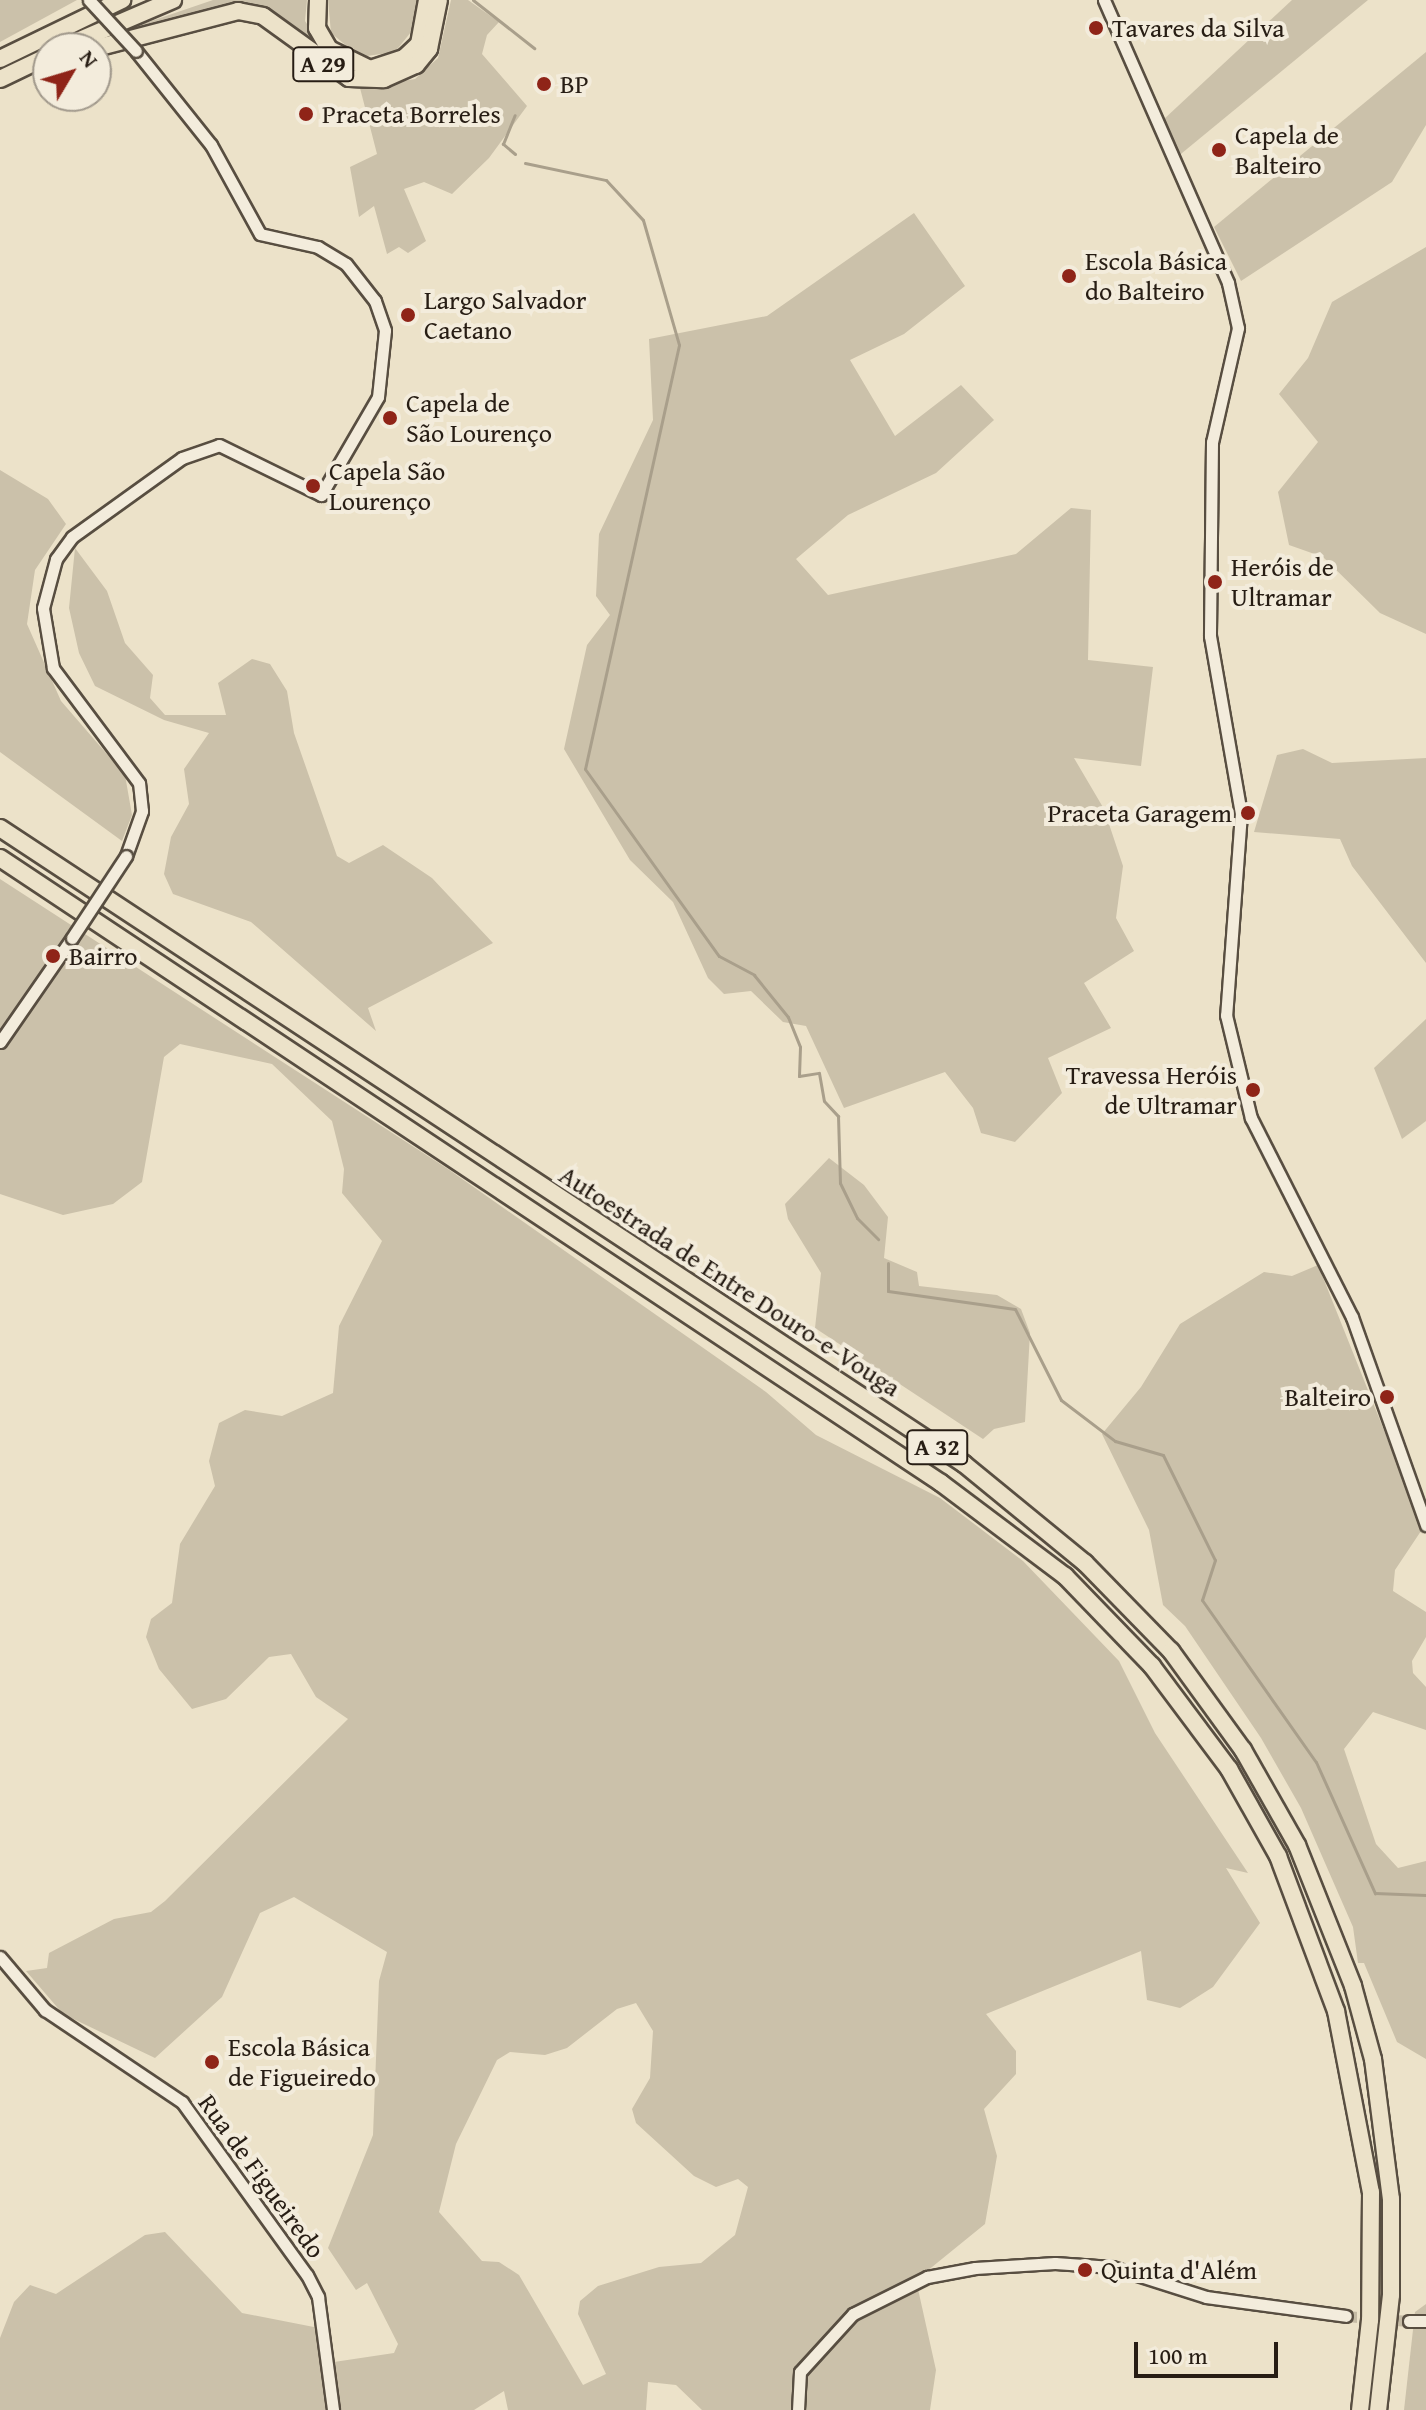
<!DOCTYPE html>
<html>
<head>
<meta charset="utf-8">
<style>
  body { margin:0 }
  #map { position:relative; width:1426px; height:2410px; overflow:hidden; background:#ece2c9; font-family:"Gentium Book Plus",serif }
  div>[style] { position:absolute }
  .green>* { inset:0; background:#cbc1aa }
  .stream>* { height:3px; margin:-1.5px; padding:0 1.5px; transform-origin:1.5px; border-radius:1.5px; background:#a99f8b }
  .minor-tunnel>* { height:11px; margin-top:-5.5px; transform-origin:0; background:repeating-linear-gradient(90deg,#c5bba5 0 11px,transparent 0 16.5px) }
  .roads { filter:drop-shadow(2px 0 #584e41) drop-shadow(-2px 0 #584e41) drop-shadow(0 2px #584e41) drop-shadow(0 -2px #584e41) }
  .minor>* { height:11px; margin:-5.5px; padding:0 5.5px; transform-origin:5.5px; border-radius:5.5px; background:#f3ecdc }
  .highway>* { height:16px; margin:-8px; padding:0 8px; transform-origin:8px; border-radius:8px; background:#ece2c9 }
  .bridges { filter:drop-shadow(2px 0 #584e41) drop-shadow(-2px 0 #584e41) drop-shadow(0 2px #584e41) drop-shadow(0 -2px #584e41) }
  .minor-bridge>* { height:11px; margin:-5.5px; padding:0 5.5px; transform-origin:5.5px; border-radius:5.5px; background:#f3ecdc }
  .dots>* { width:22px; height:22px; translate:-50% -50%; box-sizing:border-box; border:4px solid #f3ecdc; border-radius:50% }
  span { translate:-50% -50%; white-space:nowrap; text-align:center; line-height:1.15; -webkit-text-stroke:8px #f3ecdc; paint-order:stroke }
  .shield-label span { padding:2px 6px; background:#f3ecdc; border:2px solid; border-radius:6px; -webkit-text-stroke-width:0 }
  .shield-label { font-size:24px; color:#271d14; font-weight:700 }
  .poi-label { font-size:26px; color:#271d14 }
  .left { translate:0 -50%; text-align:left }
  .right { translate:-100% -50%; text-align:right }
  .street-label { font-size:26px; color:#271d14 }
  .north { position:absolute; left:32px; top:32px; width:80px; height:80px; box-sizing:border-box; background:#f3ecdc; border:2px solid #a1998c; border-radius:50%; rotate:52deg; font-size:22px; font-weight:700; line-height:32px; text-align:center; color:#271d14 }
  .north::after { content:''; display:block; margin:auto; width:28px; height:36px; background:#8f2418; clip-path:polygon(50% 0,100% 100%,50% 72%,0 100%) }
  .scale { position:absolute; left:1134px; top:2342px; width:144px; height:36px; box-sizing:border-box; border:4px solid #271d14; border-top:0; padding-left:10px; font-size:24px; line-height:28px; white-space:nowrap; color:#271d14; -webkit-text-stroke:6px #f3ecdc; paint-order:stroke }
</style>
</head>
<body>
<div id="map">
  <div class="green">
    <i style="clip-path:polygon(0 0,77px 0,0 42px)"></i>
    <i style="clip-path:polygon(213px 0,307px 0,305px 21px,333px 63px,307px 42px,225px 6px,128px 29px)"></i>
    <i style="clip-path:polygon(328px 0,417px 0,415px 27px,395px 52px,360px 57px,331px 33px)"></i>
    <i style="clip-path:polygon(451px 0,468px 0,499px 22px,487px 35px,482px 54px,527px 106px,489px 158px,452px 194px,424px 182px,404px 189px,426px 241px,408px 253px,399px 247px,387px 254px,374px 206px,359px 217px,350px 167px,377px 154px,360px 88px,415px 79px,438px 58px)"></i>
    <i style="clip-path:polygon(1292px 0,1368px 0,1176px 158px,1163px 120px)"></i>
    <i style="clip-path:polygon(1426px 52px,1426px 125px,1392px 182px,1241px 281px,1214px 227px)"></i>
    <i style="clip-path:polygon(914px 213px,965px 286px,904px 334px,850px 360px,895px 436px,961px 385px,994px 420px,936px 473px,848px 515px,796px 559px,828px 595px,1016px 554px,1071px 508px,1091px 510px,1088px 660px,1153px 667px,1141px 766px,1074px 758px,1104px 809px,1123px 866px,1116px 918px,1134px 951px,1084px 983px,1111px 1028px,1048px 1058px,1062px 1093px,1015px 1142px,981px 1133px,973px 1108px,945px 1072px,844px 1108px,806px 1026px,783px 1022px,751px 991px,724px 994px,708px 978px,673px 902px,630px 860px,564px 749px,587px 645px,610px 615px,596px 596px,599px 534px,653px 420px,649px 339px,767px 316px)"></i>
    <i style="clip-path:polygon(1426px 247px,1426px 634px,1380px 613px,1323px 557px,1289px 545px,1278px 492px,1318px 442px,1279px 394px,1308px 358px,1332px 302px)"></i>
    <i style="clip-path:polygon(0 470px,48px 499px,66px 524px,35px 570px,27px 624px,61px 701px,125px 775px,132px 815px,122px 841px,0 752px)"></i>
    <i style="clip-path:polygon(75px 548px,107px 591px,125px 643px,153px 675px,150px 698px,165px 715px,226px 715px,218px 683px,252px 659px,270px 664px,287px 691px,294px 733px,337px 856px,349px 863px,383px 845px,432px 878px,493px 943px,368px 1008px,376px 1031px,251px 922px,173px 894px,164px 874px,171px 837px,189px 804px,184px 769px,209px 733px,164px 720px,95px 686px,79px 653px,69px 608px)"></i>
    <i style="clip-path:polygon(1303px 749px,1332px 763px,1426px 758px,1426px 963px,1352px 866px,1340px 839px,1254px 832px,1277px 755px)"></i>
    <i style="clip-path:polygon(evenodd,0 879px,448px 1169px,766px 1392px,816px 1435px,940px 1498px,1023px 1561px,1119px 1661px,1155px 1733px,1248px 1873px,1226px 1868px,1260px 1923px,1213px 1987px,1180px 2008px,1147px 2000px,1141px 1951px,986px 2014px,1016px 2051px,1016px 2074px,984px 2109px,997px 2156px,985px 2224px,916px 2280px,936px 2370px,930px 2410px,702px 2410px,676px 2385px,648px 2382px,646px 2410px,508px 2410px,504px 2391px,474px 2410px,0 2410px,0 2338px,14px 2302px,30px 2285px,56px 2294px,145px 2235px,165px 2232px,242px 2313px,324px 2329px,334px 2362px,394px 2353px,398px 2344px,367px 2283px,356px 2290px,328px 2248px,373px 2135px,379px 1981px,387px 1952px,294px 1897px,260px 1913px,222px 1997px,155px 2058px,63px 2014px,26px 1971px,47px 1968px,49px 1953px,114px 1919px,151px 1912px,165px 1901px,348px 1719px,316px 1697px,291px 1654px,269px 1657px,226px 1699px,192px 1709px,159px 1669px,146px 1637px,151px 1619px,172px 1603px,180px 1544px,215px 1486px,209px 1461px,219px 1423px,245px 1410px,282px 1416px,333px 1393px,339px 1326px,382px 1241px,342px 1193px,344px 1169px,332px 1121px,272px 1064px,180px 1044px,164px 1057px,142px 1182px,113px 1204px,63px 1215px,0 1194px,0 879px,636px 2003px,653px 2031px,650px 2078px,632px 2109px,636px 2123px,694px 2176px,716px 2187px,738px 2179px,748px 2187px,735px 2235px,701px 2263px,659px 2267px,598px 2286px,580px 2301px,578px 2314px,606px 2374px,583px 2385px,519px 2275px,499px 2262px,482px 2261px,439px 2212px,456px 2144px,497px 2060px,510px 2052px,545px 2055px,567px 2048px,617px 2009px,636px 2003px)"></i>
    <i style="clip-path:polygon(1426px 1019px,1426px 1121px,1402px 1139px,1374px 1068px)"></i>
    <i style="clip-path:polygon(829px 1158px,864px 1185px,888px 1217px,884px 1258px,917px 1272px,919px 1286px,997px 1295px,1021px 1309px,1030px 1333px,1025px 1422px,994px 1429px,983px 1439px,815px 1328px,821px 1273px,788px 1219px,785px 1204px)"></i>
    <i style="clip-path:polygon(1318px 1265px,1423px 1528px,1395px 1570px,1393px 1591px,1426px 1612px,1426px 1637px,1412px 1661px,1413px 1673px,1426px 1687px,1426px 1730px,1373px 1712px,1344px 1749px,1376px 1844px,1398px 1868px,1426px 1861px,1426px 2059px,1397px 2042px,1364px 1963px,1358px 1963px,1353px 1927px,1301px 1808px,1261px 1738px,1185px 1626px,1163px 1605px,1149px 1530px,1102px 1434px,1141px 1387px,1180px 1324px,1264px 1272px,1292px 1276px)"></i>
    <i style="clip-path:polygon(1426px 2304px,1426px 2410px,1404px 2410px,1415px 2312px)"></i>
  </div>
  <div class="stream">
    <i style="left:473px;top:0;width:78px;rotate:38.2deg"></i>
    <i style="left:515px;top:154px;width:16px;rotate:-140deg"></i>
    <i style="left:503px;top:144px;width:31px;rotate:-68deg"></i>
    <i style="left:525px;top:163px;width:83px;rotate:11.9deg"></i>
    <i style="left:606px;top:180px;width:54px;rotate:47.2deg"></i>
    <i style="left:643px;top:220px;width:130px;rotate:73.9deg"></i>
    <i style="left:679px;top:345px;width:434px;rotate:102.5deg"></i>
    <i style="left:585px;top:769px;width:230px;rotate:54.4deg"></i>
    <i style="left:719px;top:956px;width:40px;rotate:28deg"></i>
    <i style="left:754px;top:975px;width:54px;rotate:51deg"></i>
    <i style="left:788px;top:1017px;width:32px;rotate:68deg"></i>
    <i style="left:800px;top:1047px;width:29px;rotate:92deg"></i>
    <i style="left:799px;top:1076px;width:20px;rotate:-9deg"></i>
    <i style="left:819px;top:1073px;width:28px;rotate:80deg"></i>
    <i style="left:824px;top:1101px;width:21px;rotate:47deg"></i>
    <i style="left:838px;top:1116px;width:67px;rotate:88.3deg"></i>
    <i style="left:840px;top:1183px;width:39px;rotate:64deg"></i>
    <i style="left:857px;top:1218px;width:30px;rotate:45deg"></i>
    <i style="left:888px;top:1263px;width:28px;rotate:90deg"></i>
    <i style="left:888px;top:1291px;width:128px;rotate:8.1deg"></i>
    <i style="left:1015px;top:1309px;width:102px;rotate:63.2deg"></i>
    <i style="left:1061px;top:1400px;width:68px;rotate:37.2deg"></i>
    <i style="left:1115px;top:1441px;width:50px;rotate:16.3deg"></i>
    <i style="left:1163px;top:1455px;width:117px;rotate:63.7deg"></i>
    <i style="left:1215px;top:1560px;width:42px;rotate:108deg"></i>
    <i style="left:1202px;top:1600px;width:198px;rotate:54.9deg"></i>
    <i style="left:1316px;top:1762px;width:144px;rotate:65.8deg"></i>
    <i style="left:1375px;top:1893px;width:51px;rotate:2.2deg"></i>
  </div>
  <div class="minor-tunnel">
    <i style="left:1346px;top:2316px;width:63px;rotate:4.5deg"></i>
  </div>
  <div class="roads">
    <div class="minor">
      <i style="left:1104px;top:0;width:309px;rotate:66.3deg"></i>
      <i style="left:1228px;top:283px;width:46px;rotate:77.5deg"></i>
      <i style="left:1238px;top:328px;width:117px;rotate:102.8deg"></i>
      <i style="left:1212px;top:442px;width:194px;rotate:90.6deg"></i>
      <i style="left:1210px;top:636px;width:180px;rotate:80.1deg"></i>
      <i style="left:1241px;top:813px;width:203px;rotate:94.2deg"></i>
      <i style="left:1226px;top:1015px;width:106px;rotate:76.4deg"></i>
      <i style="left:1251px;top:1118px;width:223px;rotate:63.1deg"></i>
      <i style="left:1352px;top:1317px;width:221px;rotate:70.4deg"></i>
      <i style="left:126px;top:856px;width:48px;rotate:-70.4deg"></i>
      <i style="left:142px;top:811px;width:28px;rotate:-96deg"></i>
      <i style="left:139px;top:783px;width:144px;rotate:-126.8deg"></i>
      <i style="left:53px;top:668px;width:61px;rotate:-99.5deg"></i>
      <i style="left:43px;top:608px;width:51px;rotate:-75.1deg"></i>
      <i style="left:56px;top:559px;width:27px;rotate:-54deg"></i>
      <i style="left:72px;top:537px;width:135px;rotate:-35.7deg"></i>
      <i style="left:182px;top:458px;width:39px;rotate:-19deg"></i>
      <i style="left:219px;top:445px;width:114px;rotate:26.1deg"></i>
      <i style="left:321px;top:495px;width:113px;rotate:-59.8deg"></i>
      <i style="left:378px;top:397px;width:67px;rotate:-84deg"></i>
      <i style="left:385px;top:330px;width:31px;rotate:-109deg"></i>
      <i style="left:375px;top:301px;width:47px;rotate:-128.1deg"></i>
      <i style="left:346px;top:264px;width:33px;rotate:-149deg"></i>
      <i style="left:318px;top:247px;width:59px;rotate:-167.4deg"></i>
      <i style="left:260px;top:234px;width:102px;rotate:-118.8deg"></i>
      <i style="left:211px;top:145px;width:120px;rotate:-128.6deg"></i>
      <i style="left:0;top:1042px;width:126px;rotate:-55.3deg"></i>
      <i style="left:0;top:1957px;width:70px;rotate:49.7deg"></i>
      <i style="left:45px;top:2010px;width:165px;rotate:33.9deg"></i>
      <i style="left:182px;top:2102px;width:213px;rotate:54.2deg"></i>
      <i style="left:307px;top:2275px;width:25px;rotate:63deg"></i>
      <i style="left:318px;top:2297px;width:114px;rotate:82.4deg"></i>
      <i style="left:1409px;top:2321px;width:17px"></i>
      <i style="left:798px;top:2410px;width:38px;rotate:-87deg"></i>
      <i style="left:800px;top:2372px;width:79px;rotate:-47.6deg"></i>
      <i style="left:853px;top:2314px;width:83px;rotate:-26.6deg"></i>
      <i style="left:927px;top:2277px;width:49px;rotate:-10.6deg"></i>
      <i style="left:975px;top:2268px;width:80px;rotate:-3.6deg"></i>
      <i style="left:1055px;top:2263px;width:57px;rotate:4deg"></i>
      <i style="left:1112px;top:2267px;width:99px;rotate:17.7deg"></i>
      <i style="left:1206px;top:2297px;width:141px;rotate:7.7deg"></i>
    </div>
    <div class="highway">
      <i style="left:318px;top:0;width:28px;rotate:92deg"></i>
      <i style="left:317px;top:28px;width:24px;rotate:60deg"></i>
      <i style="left:329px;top:49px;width:46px;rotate:26deg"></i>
      <i style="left:370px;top:69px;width:36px;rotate:-18deg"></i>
      <i style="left:404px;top:58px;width:21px;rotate:-43deg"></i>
      <i style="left:419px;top:44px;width:45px;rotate:-79.7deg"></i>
      <i style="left:61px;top:48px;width:122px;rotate:-23.2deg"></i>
      <i style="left:96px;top:48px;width:147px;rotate:-14.6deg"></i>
      <i style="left:238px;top:11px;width:25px;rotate:11deg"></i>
      <i style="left:263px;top:16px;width:106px;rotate:35.8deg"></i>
      <i style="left:349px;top:78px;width:35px;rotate:2deg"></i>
      <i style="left:384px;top:79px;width:35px;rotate:-24deg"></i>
      <i style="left:416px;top:65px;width:21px;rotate:-51deg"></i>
      <i style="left:429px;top:49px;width:50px;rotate:-78.5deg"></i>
      <i style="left:0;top:59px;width:136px;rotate:-25.8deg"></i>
      <i style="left:0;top:79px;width:53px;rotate:-25.6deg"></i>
      <i style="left:0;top:828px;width:1155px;rotate:33.41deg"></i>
      <i style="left:964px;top:1464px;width:156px;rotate:39.3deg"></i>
      <i style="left:1085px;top:1563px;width:123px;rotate:45.7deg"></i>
      <i style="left:1171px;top:1651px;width:122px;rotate:54deg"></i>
      <i style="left:1243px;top:1750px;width:109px;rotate:60.4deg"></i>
      <i style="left:1297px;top:1845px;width:152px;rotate:68.3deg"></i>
      <i style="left:1353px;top:1986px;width:76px;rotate:74.7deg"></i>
      <i style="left:1373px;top:2059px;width:141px;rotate:82.7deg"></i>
      <i style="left:1391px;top:2199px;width:96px;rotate:90deg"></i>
      <i style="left:1391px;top:2295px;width:116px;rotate:96.4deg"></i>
      <i style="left:0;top:858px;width:1130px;rotate:33.59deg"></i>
      <i style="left:941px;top:1483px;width:155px;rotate:36.9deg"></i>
      <i style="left:1065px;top:1576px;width:125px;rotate:46deg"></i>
      <i style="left:1152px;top:1666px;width:129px;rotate:53.2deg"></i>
      <i style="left:1229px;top:1769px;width:100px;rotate:60.6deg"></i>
      <i style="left:1278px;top:1856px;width:165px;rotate:69.5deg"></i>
      <i style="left:1336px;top:2011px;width:184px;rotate:79.1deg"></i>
      <i style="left:1371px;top:2192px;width:128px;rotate:90.4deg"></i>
      <i style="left:1370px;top:2320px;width:91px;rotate:96.3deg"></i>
    </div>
  </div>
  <div class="bridges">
    <div class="minor-bridge">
      <i style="left:89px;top:0;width:69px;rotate:47.3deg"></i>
      <i style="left:72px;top:938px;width:98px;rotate:-56.6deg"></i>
    </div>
  </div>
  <div class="dots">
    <i style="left:1096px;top:28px;background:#8f2418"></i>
    <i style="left:544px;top:84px;background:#8f2418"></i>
    <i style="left:306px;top:114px;background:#8f2418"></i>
    <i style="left:1219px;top:150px;background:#8f2418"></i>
    <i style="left:1069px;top:276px;background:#8f2418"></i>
    <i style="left:408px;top:315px;background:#8f2418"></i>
    <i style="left:390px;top:418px;background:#8f2418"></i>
    <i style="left:313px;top:486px;background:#8f2418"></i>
    <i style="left:1215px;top:582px;background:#8f2418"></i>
    <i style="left:1248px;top:813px;background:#8f2418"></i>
    <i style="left:53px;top:956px;background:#8f2418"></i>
    <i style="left:1253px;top:1090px;background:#8f2418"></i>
    <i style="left:1387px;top:1397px;background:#8f2418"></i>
    <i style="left:212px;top:2062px;background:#8f2418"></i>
    <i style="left:1085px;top:2270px;background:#8f2418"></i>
  </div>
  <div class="shield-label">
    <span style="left:323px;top:64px">A 29</span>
    <span style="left:937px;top:1447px">A 32</span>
  </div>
  <div class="poi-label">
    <span class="left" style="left:1112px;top:28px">Tavares da Silva</span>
    <span class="left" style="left:560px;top:84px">BP</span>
    <span class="left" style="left:322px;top:114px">Praceta Borreles</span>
    <span class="left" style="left:1235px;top:150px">Capela de<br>Balteiro</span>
    <span class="left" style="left:1085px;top:276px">Escola Básica<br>do Balteiro</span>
    <span class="left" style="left:424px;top:315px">Largo Salvador<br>Caetano</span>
    <span class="left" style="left:406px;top:418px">Capela de<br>São Lourenço</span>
    <span class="left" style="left:329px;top:486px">Capela São<br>Lourenço</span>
    <span class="left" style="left:1231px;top:582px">Heróis de<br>Ultramar</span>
    <span class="right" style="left:1232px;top:813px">Praceta Garagem</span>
    <span class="left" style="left:69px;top:956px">Bairro</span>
    <span class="right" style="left:1237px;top:1090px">Travessa Heróis<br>de Ultramar</span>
    <span class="right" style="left:1371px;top:1397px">Balteiro</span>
    <span class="left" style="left:228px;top:2062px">Escola Básica<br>de Figueiredo</span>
    <span class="left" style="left:1101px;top:2270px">Quinta d'Além</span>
  </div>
  <div class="street-label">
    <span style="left:730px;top:1281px;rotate:33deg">Autoestrada de Entre Douro-e-Vouga</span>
    <span style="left:262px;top:2176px;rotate:54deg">Rua de Figueiredo</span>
  </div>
  <div class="north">N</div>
  <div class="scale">100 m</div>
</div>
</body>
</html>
